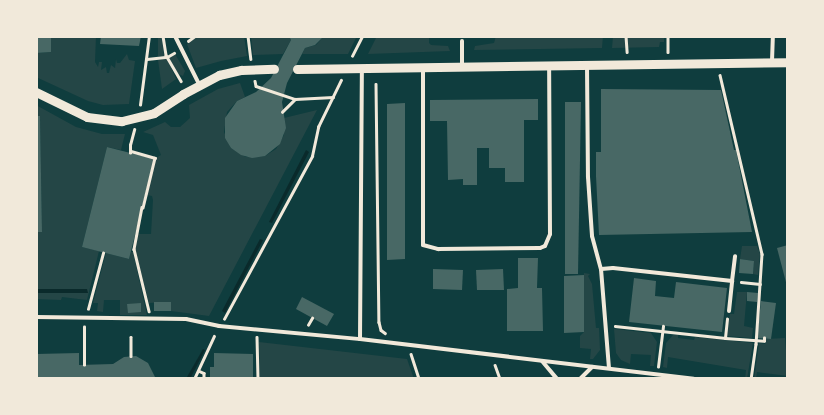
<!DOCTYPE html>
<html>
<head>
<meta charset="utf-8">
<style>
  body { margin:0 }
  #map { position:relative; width:824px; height:415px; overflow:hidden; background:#0f3d3e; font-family:"IBM Plex Sans",sans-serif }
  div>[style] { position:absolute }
  .green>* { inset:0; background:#244646 }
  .water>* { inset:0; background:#0a2a2b }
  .building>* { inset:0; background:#486865 }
  .path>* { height:2.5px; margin:-1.25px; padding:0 1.25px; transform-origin:1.25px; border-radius:1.25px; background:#f1e9da }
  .service>* { height:4px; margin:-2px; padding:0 2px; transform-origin:2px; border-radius:2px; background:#f1e9da }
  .tertiary>* { height:9px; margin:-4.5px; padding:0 4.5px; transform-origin:4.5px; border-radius:4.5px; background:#f1e9da }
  span { translate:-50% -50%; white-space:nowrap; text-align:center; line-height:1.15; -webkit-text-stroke:4px #f1e9da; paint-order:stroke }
  .frame { position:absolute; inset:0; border:38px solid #f1e9da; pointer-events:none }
</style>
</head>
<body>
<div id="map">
  <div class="green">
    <i style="clip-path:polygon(51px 36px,96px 36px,95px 62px,98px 67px,99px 62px,102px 62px,101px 70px,106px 67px,107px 73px,109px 73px,111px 65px,115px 68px,116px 59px,117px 63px,120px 63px,127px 54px,129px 60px,135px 61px,129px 104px,103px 105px,88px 101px,36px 77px,36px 53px,51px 52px)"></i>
    <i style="clip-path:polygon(158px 36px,162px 36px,164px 56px,158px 56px)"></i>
    <i style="clip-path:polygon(197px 36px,244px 36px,247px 56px,221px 61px,196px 68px,187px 44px)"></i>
    <i style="clip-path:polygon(251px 36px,289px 36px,291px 40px,283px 54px,253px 55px)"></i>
    <i style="clip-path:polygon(324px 36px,357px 36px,348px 54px,302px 54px,305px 48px,316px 45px)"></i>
    <i style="clip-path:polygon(377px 36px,429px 36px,429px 43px,431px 45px,448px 46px,450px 51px,368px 54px)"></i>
    <i style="clip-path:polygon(496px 36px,603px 36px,602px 48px,474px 50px,475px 46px,494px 43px)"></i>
    <i style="clip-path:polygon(613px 36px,664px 36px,664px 42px,660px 42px,659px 47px,612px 48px)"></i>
    <i style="clip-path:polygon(175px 54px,185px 71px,183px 76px,178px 74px,169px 58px)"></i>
    <i style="clip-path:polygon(167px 58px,176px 79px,162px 89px,158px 60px)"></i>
    <i style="clip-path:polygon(240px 83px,245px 97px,237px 101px,227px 112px,224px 132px,231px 148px,246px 157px,265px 156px,276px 149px,284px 135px,284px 118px,317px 110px,209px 316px,171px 311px,171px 302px,149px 303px,134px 246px,137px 234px,151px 234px,153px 200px,152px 196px,147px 195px,156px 158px,161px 155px,153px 135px,143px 132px,165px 122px,171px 127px,180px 127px,190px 118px,189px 105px,218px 89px)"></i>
    <i style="clip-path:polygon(36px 105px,76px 127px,102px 134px,125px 134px,121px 150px,107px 147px,82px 247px,99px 251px,87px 300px,62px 297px,61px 300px,36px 299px,36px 232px,42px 231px,40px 117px,36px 116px)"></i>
    <i style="clip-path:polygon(742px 246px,757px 246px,760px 254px,758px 275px,753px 274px,754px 261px,740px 259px)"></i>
    <i style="clip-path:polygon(131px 252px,133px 252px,147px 315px,120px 315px,120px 300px,104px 300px,103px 312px,97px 311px,98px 303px,93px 303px,106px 253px,129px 259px)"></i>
    <i style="clip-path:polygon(584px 273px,590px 274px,588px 276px,592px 284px,596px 328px,599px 328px,600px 350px,593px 359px,590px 359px,591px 349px,580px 348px,580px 336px,584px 332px)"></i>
    <i style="clip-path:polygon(737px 292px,747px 292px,744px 326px,753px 328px,752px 338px,727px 336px,730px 314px,734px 314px)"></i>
    <i style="clip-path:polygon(614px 329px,651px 333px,657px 342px,654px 366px,650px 366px,651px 355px,631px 354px,630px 364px,621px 360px,616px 353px)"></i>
    <i style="clip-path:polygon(673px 335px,678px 335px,678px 338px,694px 340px,695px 337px,753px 343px,747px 379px,745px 379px,746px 370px,668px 357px,667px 368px,663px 367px,666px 343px)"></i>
    <i style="clip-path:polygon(785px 338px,788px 376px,757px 372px,756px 379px,754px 379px,759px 343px,765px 344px,766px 339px)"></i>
    <i style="clip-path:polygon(259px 342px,407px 359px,414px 379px,260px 379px)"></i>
  </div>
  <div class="water">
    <i style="clip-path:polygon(306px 150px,309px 152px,272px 223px,269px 222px)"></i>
    <i style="clip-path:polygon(260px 239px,263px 240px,225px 313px,222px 311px)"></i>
    <i style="clip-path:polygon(36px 289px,87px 289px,88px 293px,36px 293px)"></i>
    <i style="clip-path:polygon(203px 349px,205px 350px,190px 379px,187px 377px)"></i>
  </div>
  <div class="building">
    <i style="clip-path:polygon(36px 36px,51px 36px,51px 52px,36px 53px)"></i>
    <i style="clip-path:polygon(101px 36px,141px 36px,139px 46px,100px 44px)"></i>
    <i style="clip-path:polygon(289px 36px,324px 36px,315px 45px,305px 48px,287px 83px,282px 102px,286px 128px,280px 144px,265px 156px,252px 158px,241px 155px,231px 148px,225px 138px,225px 118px,237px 101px,256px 92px,271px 78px,291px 40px)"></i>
    <i style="clip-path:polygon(601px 89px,721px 90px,734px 150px,736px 150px,752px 232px,599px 235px,596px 176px,596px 152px,601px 152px)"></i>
    <i style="clip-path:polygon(538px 99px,538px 120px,524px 120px,524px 182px,505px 182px,505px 168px,489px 168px,489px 148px,477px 148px,477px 185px,463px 185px,463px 179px,448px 180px,447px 121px,430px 121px,430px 100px)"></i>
    <i style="clip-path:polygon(565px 102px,581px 102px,578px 274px,565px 274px)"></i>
    <i style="clip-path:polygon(405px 103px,405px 259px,387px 260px,387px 104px)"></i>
    <i style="clip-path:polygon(36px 116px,40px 116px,42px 232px,36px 232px)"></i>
    <i style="clip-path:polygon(107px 147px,154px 159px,129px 259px,82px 247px)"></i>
    <i style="clip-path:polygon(788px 245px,788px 286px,787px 286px,777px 248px)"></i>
    <i style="clip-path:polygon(518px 258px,538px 258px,537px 288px,542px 288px,543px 331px,507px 331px,507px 289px,518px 288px)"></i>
    <i style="clip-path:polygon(740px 259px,754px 261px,753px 274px,739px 273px)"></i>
    <i style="clip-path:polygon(433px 269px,463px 270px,462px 290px,433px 289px)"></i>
    <i style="clip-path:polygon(503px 269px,504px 290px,477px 290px,476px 270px)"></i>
    <i style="clip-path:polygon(584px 275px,584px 332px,564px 333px,564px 276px)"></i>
    <i style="clip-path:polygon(634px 278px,656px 281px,655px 296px,674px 298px,676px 282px,727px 288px,722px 332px,629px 322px)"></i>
    <i style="clip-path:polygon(747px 292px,758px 293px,757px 302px,747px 301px)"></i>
    <i style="clip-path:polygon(302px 297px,334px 314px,327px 326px,296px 309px)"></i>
    <i style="clip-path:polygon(761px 301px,776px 303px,771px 339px,757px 338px)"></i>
    <i style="clip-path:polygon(154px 302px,171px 302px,171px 311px,154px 311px)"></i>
    <i style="clip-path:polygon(141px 303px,141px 312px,128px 313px,127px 304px)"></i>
    <i style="clip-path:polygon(79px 353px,79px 365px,113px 364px,124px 357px,136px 356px,148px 363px,156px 379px,36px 379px,36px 354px)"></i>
    <i style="clip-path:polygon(214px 353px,253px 354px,253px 379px,210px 379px,210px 367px,214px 367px)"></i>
  </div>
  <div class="path">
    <i style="left:163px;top:36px;width:19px;rotate:81deg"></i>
    <i style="left:166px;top:55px;width:30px;rotate:60deg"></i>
    <i style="left:248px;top:36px;width:23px;rotate:83deg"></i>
    <i style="left:626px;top:36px;width:16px;rotate:86deg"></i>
    <i style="left:668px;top:36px;width:16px;rotate:90deg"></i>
    <i style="left:188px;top:41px;width:9px;rotate:-36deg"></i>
    <i style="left:352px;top:56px;width:22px;rotate:-63deg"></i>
    <i style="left:147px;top:59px;width:20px;rotate:-6deg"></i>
    <i style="left:167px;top:57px;width:8px;rotate:-30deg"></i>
    <i style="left:720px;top:75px;width:184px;rotate:76.8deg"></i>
    <i style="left:762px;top:254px;width:90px;rotate:93.8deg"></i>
    <i style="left:756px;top:344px;width:35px;rotate:98deg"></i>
    <i style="left:255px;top:81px;width:5px;rotate:79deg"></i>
    <i style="left:256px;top:86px;width:41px;rotate:18.4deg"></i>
    <i style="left:376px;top:84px;width:238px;rotate:89.3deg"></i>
    <i style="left:379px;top:322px;width:8px;rotate:76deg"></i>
    <i style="left:381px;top:330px;width:5px;rotate:37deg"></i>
    <i style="left:140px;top:105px;width:70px;rotate:-82.6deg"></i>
    <i style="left:282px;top:112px;width:18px;rotate:-45deg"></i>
    <i style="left:295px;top:99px;width:38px;rotate:-3deg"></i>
    <i style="left:131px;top:151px;width:25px;rotate:16deg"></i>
    <i style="left:155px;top:158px;width:51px;rotate:103.5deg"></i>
    <i style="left:130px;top:153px;width:8px;rotate:-90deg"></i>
    <i style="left:130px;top:145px;width:16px;rotate:-75deg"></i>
    <i style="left:142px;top:207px;width:43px;rotate:100.8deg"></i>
    <i style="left:134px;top:249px;width:64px;rotate:76.4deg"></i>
    <i style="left:741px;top:282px;width:19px;rotate:6deg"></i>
    <i style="left:88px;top:309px;width:58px;rotate:-75deg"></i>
    <i style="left:224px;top:319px;width:185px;rotate:-61.6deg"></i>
    <i style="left:312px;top:156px;width:30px;rotate:-78deg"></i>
    <i style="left:318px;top:127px;width:52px;rotate:-63.9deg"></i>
    <i style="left:308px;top:325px;width:8px;rotate:-60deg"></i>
    <i style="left:615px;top:326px;width:111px;rotate:6.2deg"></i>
    <i style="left:725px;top:338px;width:39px;rotate:4deg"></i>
    <i style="left:764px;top:341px;width:3px;rotate:-90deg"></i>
    <i style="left:131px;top:337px;width:19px;rotate:90deg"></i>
    <i style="left:257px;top:337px;width:42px;rotate:88.6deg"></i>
    <i style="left:725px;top:338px;width:19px;rotate:-84deg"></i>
    <i style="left:411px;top:354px;width:26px;rotate:72deg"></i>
    <i style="left:84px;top:365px;width:38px;rotate:-90deg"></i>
    <i style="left:495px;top:365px;width:15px;rotate:70deg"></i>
    <i style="left:658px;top:367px;width:41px;rotate:-83deg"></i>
    <i style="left:199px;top:371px;width:5px;rotate:22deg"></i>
    <i style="left:204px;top:373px;width:6px;rotate:90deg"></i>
    <i style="left:194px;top:379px;width:47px;rotate:-65.1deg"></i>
  </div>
  <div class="service">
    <i style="left:175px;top:36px;width:54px;rotate:63.4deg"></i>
    <i style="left:772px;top:61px;width:25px;rotate:-88deg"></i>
    <i style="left:462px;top:65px;width:24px;rotate:-90deg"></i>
    <i style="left:587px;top:66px;width:111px;rotate:89.5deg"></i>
    <i style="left:588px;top:177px;width:59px;rotate:86.1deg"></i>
    <i style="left:592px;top:236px;width:34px;rotate:75deg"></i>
    <i style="left:601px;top:269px;width:99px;rotate:85.4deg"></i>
    <i style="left:423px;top:68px;width:177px;rotate:90deg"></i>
    <i style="left:423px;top:245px;width:16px;rotate:15deg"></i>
    <i style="left:438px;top:249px;width:102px;rotate:-0.6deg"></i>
    <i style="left:540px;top:248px;width:5px;rotate:-22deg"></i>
    <i style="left:545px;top:246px;width:13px;rotate:-67deg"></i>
    <i style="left:550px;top:234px;width:168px;rotate:-90.3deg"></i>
    <i style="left:601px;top:269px;width:12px;rotate:-5deg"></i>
    <i style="left:613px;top:268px;width:120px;rotate:6.2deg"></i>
    <i style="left:732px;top:281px;width:25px;rotate:-83deg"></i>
    <i style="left:729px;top:311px;width:30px;rotate:-84deg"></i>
    <i style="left:36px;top:317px;width:150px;rotate:0.8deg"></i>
    <i style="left:186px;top:319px;width:34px;rotate:12deg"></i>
    <i style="left:219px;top:326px;width:142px;rotate:5.3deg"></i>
    <i style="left:360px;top:339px;width:336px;rotate:6.8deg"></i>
    <i style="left:360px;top:339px;width:270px;rotate:-89.6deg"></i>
    <i style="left:542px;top:361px;width:23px;rotate:50deg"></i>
    <i style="left:580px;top:379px;width:17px;rotate:-45deg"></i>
  </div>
  <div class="tertiary">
    <i style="left:297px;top:69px;width:491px;rotate:-0.8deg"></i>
    <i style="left:36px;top:92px;width:57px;rotate:26.1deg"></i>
    <i style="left:87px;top:117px;width:35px;rotate:7deg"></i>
    <i style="left:122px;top:121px;width:33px;rotate:-14deg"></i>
    <i style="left:154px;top:113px;width:35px;rotate:-33deg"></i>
    <i style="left:183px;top:94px;width:41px;rotate:-27.8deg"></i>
    <i style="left:219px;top:75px;width:23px;rotate:-13deg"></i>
    <i style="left:241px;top:70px;width:33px;rotate:-2deg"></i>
  </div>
  <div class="frame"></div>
</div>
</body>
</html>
